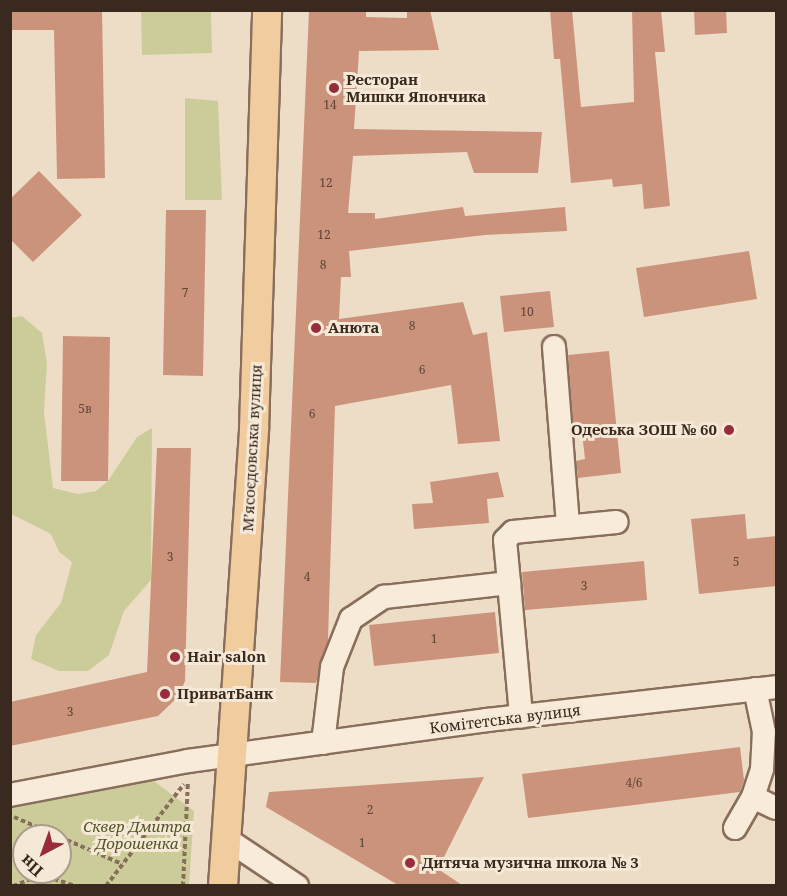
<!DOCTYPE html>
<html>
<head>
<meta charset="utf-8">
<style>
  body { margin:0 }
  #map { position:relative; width:787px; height:896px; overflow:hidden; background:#eeddc6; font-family:"Noto Serif",serif }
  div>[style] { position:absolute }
  .green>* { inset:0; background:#cccc9a }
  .building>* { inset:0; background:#cc937c }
  .path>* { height:4px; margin-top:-2px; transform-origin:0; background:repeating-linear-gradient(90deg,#896e5c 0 4.5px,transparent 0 7.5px) }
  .roads { filter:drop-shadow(2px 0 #896e5c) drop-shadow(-2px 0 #896e5c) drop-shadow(0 2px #896e5c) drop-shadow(0 -2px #896e5c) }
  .minor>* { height:22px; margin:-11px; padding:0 11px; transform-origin:11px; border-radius:11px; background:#f9ebd9 }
  .major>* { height:28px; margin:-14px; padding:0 14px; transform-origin:14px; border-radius:14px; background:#f0cc9f }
  .dots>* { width:16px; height:16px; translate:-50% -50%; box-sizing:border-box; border:3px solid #f6e8d6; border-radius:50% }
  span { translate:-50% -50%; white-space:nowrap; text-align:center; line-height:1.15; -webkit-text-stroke:6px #f6e8d6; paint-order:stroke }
  .number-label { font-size:12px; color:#5e4436 }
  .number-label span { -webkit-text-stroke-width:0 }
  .poi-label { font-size:15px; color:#3a291f; font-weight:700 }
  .left { translate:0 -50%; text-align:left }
  .right { translate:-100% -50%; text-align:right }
  .street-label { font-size:15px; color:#3a291f }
  .park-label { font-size:15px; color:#505626; font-style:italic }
  .frame { position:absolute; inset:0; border:12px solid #3a291f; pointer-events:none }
  .north { position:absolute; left:12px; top:824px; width:60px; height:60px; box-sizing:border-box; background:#f6e8d6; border:2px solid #ab9c8d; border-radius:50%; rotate:221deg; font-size:16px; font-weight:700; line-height:24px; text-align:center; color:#3a291f }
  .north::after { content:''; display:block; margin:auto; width:21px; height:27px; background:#982c3b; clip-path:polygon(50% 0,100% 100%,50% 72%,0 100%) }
</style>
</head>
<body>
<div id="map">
  <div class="green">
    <i style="clip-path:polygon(141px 11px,211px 11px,212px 53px,142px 55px)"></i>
    <i style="clip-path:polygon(185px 98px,218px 101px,222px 200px,185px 200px)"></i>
    <i style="clip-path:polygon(22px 316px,42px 333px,47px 363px,44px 412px,53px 488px,78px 494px,96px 491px,108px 481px,137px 437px,152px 428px,151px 580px,124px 611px,109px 655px,88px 671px,59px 671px,31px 659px,36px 635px,61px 603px,72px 562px,59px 552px,51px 534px,11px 514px,10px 318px)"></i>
    <i style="clip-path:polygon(evenodd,151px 779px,194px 811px,189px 885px,11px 885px,11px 807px,151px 779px,24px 836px,60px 836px,60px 872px,24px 872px,24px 836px)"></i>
  </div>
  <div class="building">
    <i style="clip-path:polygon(10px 10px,102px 10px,105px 178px,57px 179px,54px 30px,10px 30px)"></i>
    <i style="clip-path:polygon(309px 10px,366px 10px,366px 17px,407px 18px,407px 10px,430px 10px,439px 50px,359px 51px,354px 129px,542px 132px,538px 173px,474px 173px,467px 152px,353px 156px,348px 213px,375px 213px,375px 219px,463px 207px,465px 216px,565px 207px,567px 231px,485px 235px,349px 251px,351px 277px,341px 277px,339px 319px,463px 302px,473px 335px,487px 332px,500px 441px,458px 444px,451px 385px,335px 406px,328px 641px,316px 683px,280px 682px)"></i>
    <i style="clip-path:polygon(550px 10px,572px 10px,581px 107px,634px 102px,632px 10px,661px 10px,665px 52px,655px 52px,670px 206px,644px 209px,642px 184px,613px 187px,612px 179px,571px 183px,560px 59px,554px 59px)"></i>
    <i style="clip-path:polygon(694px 10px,726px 10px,727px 33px,695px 35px)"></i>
    <i style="clip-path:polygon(39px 171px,82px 215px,33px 262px,10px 239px,10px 199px)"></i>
    <i style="clip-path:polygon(166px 210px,206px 210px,203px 376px,163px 375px)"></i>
    <i style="clip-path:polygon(749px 251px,757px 299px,644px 317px,636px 268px)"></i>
    <i style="clip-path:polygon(550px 291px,554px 327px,504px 332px,500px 296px)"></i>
    <i style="clip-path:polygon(63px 336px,110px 337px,108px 481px,61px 481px)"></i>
    <i style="clip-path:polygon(609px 351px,621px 473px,578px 478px,576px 461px,585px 459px,582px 433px,574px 434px,568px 355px)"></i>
    <i style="clip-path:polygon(157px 448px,191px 448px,185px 681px,178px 697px,158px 716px,10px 746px,10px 702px,147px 672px)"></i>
    <i style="clip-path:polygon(498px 472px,504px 497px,487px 499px,489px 523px,414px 529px,412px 504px,433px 503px,430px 482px)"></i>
    <i style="clip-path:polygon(745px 514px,747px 539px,777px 536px,777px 586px,699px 594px,691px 519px)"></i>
    <i style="clip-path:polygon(644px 561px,647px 600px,525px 610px,522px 572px)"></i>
    <i style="clip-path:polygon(495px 612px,499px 653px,374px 666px,369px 625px)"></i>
    <i style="clip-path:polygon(740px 747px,744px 780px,740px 792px,528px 818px,522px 774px)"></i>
    <i style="clip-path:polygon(484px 777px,438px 869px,462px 885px,398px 885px,266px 807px,269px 792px)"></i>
  </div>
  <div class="path">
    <i style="left:14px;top:817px;width:48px;rotate:23.4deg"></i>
    <i style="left:60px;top:837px;width:68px;rotate:23.5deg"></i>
    <i style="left:13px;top:886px;width:19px;rotate:-21deg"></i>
    <i style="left:31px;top:879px;width:23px"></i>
    <i style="left:54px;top:879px;width:22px;rotate:18deg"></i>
    <i style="left:106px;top:886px;width:128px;rotate:-52.6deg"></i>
    <i style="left:183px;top:886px;width:105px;rotate:-87.3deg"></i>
  </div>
  <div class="roads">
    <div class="minor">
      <i style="left:554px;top:347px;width:180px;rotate:85.5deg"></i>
      <i style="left:509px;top:583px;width:43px;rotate:-95.3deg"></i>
      <i style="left:505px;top:540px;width:11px;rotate:-45deg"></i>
      <i style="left:513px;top:532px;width:104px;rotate:-5.5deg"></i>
      <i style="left:323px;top:743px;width:77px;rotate:-83.2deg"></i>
      <i style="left:332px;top:667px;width:52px;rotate:-68.4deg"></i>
      <i style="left:351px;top:619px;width:40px;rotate:-34deg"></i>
      <i style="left:384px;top:597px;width:126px;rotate:-6.4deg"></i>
      <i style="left:509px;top:583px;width:134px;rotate:84.8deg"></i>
      <i style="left:10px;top:795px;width:181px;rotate:-10.8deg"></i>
      <i style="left:188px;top:761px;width:302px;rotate:-7.8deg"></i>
      <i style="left:487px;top:720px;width:291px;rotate:-6.5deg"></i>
      <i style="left:753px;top:797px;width:25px;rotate:26deg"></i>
      <i style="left:735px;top:828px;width:36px;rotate:-60deg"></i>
      <i style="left:753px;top:797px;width:29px;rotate:-72deg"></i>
      <i style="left:762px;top:769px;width:37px;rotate:-87deg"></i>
      <i style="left:764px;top:732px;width:44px;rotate:-101.8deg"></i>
      <i style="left:228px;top:840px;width:83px;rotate:33.7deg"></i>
    </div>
    <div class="major">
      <i style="left:223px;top:886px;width:458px;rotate:-86.1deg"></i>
      <i style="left:254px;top:429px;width:419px;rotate:-88.2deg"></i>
    </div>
  </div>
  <div class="dots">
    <i style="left:334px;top:88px;background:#982c3b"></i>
    <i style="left:316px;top:328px;background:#982c3b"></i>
    <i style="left:729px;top:430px;background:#982c3b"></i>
    <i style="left:175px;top:657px;background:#982c3b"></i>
    <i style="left:165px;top:694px;background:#982c3b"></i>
    <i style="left:410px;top:863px;background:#982c3b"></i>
  </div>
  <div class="number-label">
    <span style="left:330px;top:105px">14</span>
    <span style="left:326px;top:183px">12</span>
    <span style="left:324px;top:235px">12</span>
    <span style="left:323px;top:265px">8</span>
    <span style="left:185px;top:293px">7</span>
    <span style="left:527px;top:312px">10</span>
    <span style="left:412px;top:326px">8</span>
    <span style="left:422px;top:370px">6</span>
    <span style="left:85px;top:409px">5в</span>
    <span style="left:312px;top:414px">6</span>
    <span style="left:170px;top:557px">3</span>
    <span style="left:736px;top:562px">5</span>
    <span style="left:307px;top:577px">4</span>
    <span style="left:584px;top:586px">3</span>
    <span style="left:434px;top:639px">1</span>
    <span style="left:70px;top:712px">3</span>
    <span style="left:634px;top:783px">4/6</span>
    <span style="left:370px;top:810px">2</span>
    <span style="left:362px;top:843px">1</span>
  </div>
  <div class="poi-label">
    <span class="left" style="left:346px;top:88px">Ресторан<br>Мишки Япончика</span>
    <span class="left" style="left:328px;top:328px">Анюта</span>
    <span class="right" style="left:717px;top:430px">Одеська ЗОШ № 60</span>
    <span class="left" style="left:187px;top:657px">Hair salon</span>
    <span class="left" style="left:177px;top:694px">ПриватБанк</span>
    <span class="left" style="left:422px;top:863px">Дитяча музична школа № 3</span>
  </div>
  <div class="street-label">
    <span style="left:252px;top:448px;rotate:-87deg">Мʼясоєдовська вулиця</span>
    <span style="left:505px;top:719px;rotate:-7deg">Комітетська вулиця</span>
  </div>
  <div class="park-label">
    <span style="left:137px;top:835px">Сквер Дмитра<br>Дорошенка</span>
  </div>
  <div class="frame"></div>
  <div class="north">Пн</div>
</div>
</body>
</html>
